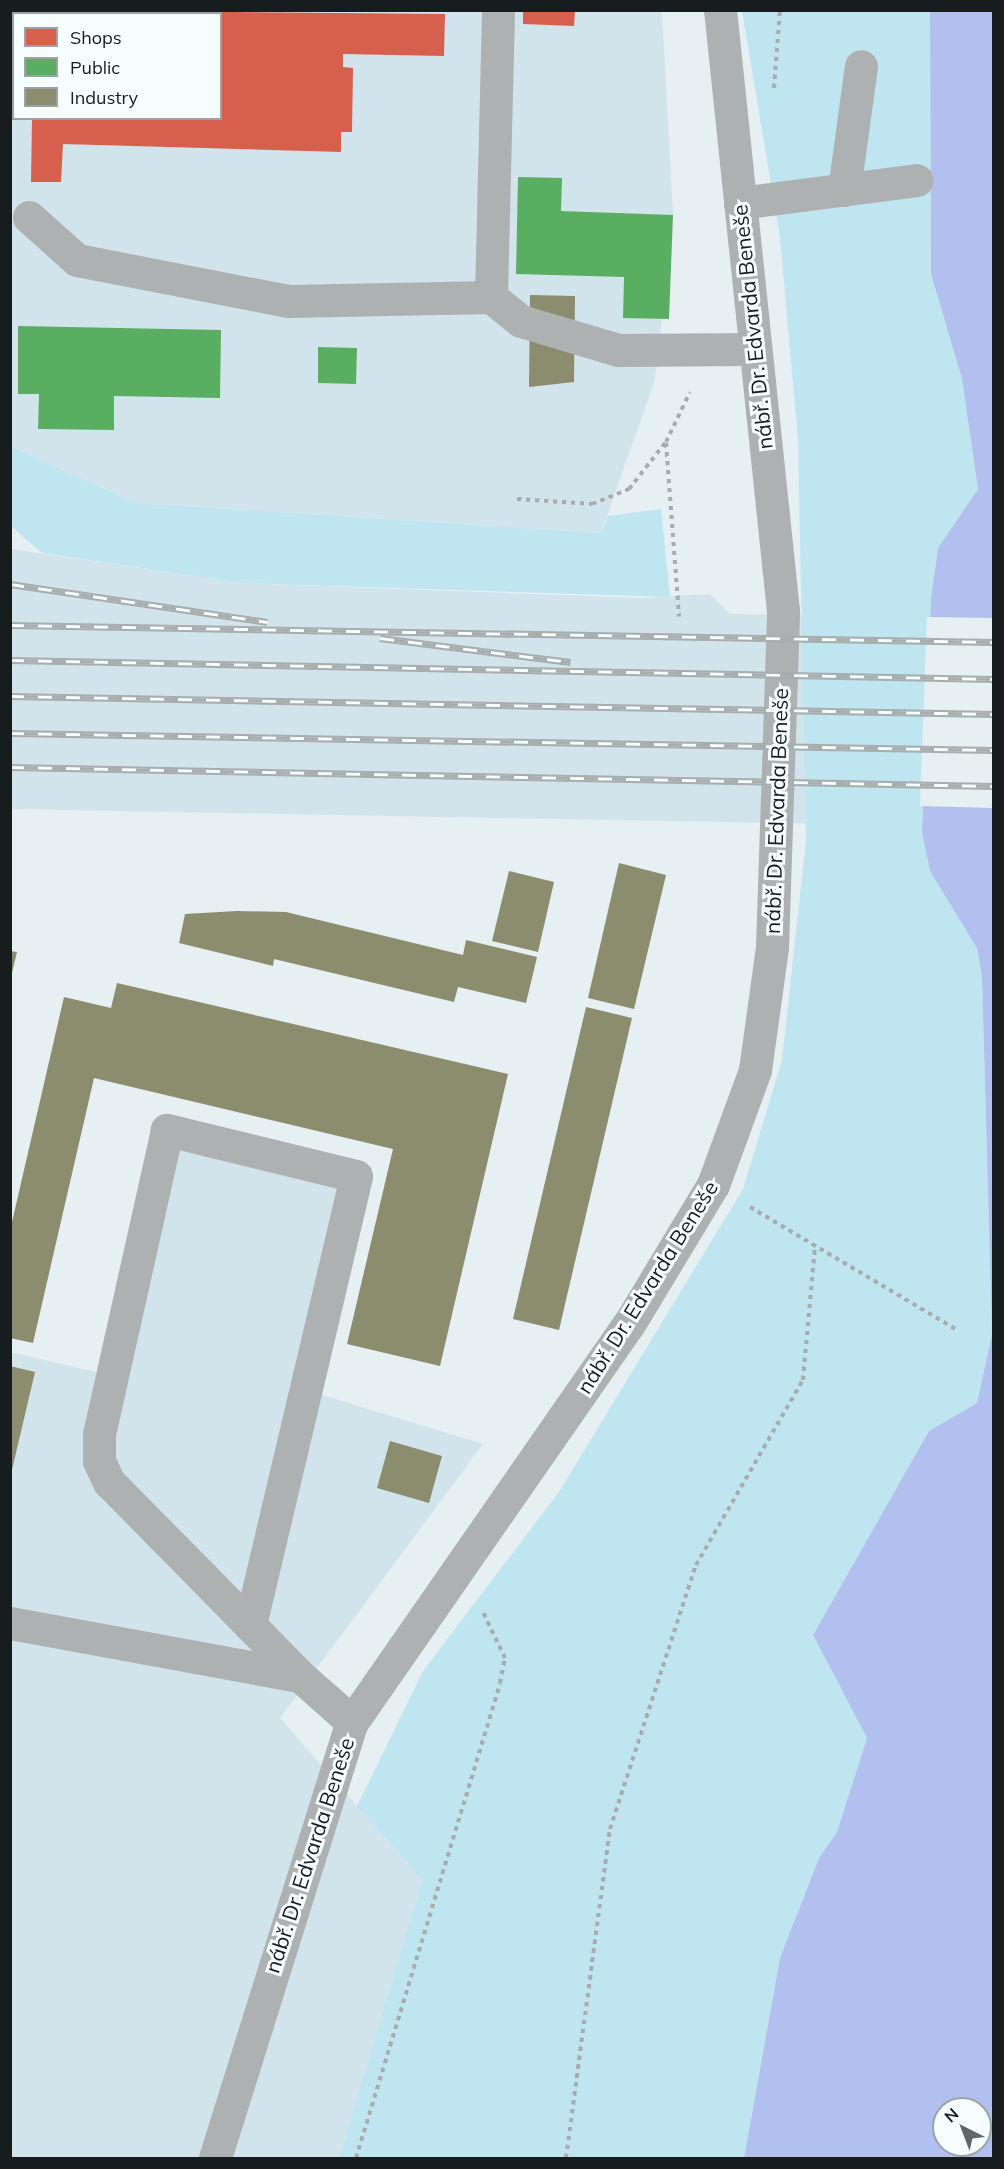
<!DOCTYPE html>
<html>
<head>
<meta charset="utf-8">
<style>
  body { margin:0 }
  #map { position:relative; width:1004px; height:2169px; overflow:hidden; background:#e6eff2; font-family:Mulish,sans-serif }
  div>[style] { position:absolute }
  .built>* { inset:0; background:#d2e4eb }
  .green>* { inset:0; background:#bfe5f1 }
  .water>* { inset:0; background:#b1c0ef }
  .pier>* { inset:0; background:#e6eff2 }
  .shops>* { inset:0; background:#d6604d }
  .public>* { inset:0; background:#5aae61 }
  .industry>* { inset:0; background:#8c8c6e }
  .path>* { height:4px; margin-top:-2px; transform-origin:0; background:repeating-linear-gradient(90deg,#a8acad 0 4.5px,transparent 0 9px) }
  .minor>* { height:33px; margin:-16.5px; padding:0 16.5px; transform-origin:16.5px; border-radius:16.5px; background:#adb1b1 }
  .rail>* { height:7px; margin-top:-3.5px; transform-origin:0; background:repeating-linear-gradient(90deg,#f6fdff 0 14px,#a8adad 0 28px); box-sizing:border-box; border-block:2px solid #a8adad }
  span { translate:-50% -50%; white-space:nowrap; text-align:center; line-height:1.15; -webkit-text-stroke:6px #f6fdff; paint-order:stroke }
  .street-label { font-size:21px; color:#171d1f }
  .frame { position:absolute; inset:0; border:12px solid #171d1f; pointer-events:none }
  .legend { position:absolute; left:12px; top:12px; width:210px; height:108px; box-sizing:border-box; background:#f6fdff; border:2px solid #9da3a5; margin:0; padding:8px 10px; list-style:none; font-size:18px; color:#171d1f }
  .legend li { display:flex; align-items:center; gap:12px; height:30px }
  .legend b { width:30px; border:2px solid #9da3a5 }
  .north { position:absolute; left:932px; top:2097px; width:60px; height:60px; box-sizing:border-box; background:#f6fdff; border:2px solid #9da3a5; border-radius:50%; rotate:318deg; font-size:16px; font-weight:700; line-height:24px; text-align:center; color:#171d1f }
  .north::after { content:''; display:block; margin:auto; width:21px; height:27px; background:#5f6669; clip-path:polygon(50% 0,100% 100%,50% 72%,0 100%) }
</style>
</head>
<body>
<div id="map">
  <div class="built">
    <i style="clip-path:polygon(evenodd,11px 11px,662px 11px,673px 215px,655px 380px,601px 533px,136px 503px,11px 446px,11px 11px,14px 14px,220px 14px,220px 118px,14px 118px,14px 14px)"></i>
    <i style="clip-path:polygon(11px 549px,242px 583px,641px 598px,710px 594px,730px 614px,993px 618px,993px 827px,11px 809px)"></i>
    <i style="clip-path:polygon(158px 1117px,372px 1167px,319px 1394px,483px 1444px,280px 1718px,422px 1880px,339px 2158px,11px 2158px,11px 1352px,99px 1373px)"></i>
  </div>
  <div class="green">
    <i style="clip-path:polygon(742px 11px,930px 11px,931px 274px,962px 379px,978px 489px,938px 548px,931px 598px,922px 832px,977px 948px,982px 977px,992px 1334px,977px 1403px,929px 1431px,813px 1635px,867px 1738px,837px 1832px,819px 1858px,780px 1958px,744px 2158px,339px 2158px,422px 1880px,357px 1806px,423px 1671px,559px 1492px,743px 1189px,782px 1060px,806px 841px,798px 439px,780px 238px)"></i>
    <i style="clip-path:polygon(11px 446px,136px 503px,601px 533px,608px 516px,661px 509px,670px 597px,242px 583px,42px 553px,11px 526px)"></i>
  </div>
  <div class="water">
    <i style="clip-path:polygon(evenodd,930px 11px,993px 11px,993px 2158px,744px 2158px,780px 1958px,819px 1858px,837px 1832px,867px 1738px,813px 1635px,929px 1431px,977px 1403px,992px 1334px,982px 977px,977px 948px,930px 871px,922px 832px,931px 598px,938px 548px,978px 489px,962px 379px,931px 274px,930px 11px,944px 2109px,980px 2109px,980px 2145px,944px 2145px,944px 2109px)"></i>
  </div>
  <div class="pier">
    <i style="clip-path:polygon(927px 617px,993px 618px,993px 808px,920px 806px)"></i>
  </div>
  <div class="shops">
    <i style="clip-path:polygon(33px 10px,445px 14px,444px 56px,343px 54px,343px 67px,353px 68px,352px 132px,341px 132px,341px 152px,63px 144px,61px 182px,31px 182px,32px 118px,220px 118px,220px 14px)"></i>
    <i style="clip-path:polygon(523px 10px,575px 10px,574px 26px,523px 24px)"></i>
  </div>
  <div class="public">
    <i style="clip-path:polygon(518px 177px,562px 178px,561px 211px,673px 215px,669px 319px,623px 318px,624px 277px,516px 274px)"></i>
    <i style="clip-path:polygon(18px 326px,221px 330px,220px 398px,114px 396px,114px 430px,38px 429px,39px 394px,18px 394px)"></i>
    <i style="clip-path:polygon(318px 347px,357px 348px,356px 384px,318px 383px)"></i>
  </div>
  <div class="industry">
    <i style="clip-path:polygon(530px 295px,575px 296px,574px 382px,529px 387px)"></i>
    <i style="clip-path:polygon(619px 863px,666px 875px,634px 1009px,588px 998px)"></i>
    <i style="clip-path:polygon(509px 871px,554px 882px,538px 952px,492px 941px)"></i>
    <i style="clip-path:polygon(237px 911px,286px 912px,463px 955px,466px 940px,537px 957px,526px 1003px,458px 987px,454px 1002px,274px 959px,273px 966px,179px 943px,185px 914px)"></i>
    <i style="clip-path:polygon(10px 951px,17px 952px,11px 977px,10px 977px)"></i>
    <i style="clip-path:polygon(117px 983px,508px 1074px,440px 1366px,347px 1344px,393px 1149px,94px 1078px,33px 1343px,10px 1338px,12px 1222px,64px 997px,111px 1008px)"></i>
    <i style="clip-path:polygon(586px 1007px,632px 1018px,559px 1330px,513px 1319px)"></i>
    <i style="clip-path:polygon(10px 1366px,35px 1372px,11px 1474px,10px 1474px)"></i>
    <i style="clip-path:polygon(390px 1441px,442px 1456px,429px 1503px,377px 1488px)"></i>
  </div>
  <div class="path">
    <i style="left:774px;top:88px;width:78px;rotate:-85.6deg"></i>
    <i style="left:666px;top:443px;width:174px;rotate:85.7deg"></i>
    <i style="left:517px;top:499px;width:75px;rotate:3.8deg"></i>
    <i style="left:592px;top:504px;width:40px;rotate:-22deg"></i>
    <i style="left:629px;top:489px;width:60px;rotate:-51.8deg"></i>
    <i style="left:666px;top:442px;width:55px;rotate:-64.4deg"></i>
    <i style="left:750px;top:1207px;width:241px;rotate:30.7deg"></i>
    <i style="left:356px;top:2158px;width:496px;rotate:-73.1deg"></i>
    <i style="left:500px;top:1683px;width:25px;rotate:-79deg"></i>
    <i style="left:505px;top:1658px;width:53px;rotate:-115.6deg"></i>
    <i style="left:566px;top:2158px;width:332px;rotate:-82.4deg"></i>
    <i style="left:610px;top:1829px;width:278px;rotate:-72deg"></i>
    <i style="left:696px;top:1565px;width:214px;rotate:-60deg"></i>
    <i style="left:803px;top:1380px;width:135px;rotate:-84.9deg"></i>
  </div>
  <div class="minor">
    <i style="left:844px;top:190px;width:125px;rotate:-82.2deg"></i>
    <i style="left:740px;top:203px;width:178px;rotate:-7.4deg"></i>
    <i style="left:29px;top:217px;width:64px;rotate:41.9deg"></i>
    <i style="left:77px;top:260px;width:215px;rotate:11deg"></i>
    <i style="left:288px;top:301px;width:203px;rotate:-1.1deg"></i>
    <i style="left:491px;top:297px;width:287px;rotate:-88.6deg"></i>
    <i style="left:491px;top:297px;width:38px;rotate:39deg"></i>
    <i style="left:521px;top:321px;width:101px;rotate:16.6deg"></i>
    <i style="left:618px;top:350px;width:135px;rotate:-0.4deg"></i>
    <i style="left:10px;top:1623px;width:295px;rotate:10.4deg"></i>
    <i style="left:250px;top:1625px;width:461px;rotate:-76.7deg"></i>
    <i style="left:356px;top:1176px;width:195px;rotate:-166.3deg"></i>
    <i style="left:167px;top:1130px;width:311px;rotate:102.6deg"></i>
    <i style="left:99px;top:1433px;width:28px;rotate:90deg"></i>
    <i style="left:99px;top:1461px;width:23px;rotate:65deg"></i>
    <i style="left:109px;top:1482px;width:201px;rotate:45.4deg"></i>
    <i style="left:250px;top:1625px;width:71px;rotate:45.6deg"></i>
    <i style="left:300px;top:1676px;width:69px;rotate:41.5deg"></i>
    <i style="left:215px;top:2158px;width:457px;rotate:-72.6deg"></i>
    <i style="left:352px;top:1722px;width:485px;rotate:-55.2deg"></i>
    <i style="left:629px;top:1324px;width:162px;rotate:-58.9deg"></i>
    <i style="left:713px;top:1185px;width:122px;rotate:-69.9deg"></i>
    <i style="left:755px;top:1070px;width:124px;rotate:-82.1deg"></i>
    <i style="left:772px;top:947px;width:336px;rotate:-88.1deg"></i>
    <i style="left:783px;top:611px;width:604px;rotate:-95.98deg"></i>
  </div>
  <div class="rail">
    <i style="left:10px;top:584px;width:260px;rotate:8.4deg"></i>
    <i style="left:10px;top:625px;width:984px;rotate:0.99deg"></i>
    <i style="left:380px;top:638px;width:192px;rotate:7.2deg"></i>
    <i style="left:10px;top:660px;width:984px;rotate:1.11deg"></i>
    <i style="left:10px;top:696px;width:984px;rotate:1.05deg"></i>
    <i style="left:10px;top:733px;width:984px;rotate:0.99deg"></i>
    <i style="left:10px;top:767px;width:984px;rotate:1.11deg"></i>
  </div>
  <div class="street-label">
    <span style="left:752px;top:327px;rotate:-96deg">nábř. Dr. Edvarda Beneše</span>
    <span style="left:776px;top:811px;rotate:-88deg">nábř. Dr. Edvarda Beneše</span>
    <span style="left:647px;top:1287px;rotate:-58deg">nábř. Dr. Edvarda Beneše</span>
    <span style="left:309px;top:1855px;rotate:-72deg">nábř. Dr. Edvarda Beneše</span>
  </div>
  <div class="frame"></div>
  <ul class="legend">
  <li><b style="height:16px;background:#d6604d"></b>Shops</li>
  <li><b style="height:16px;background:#5aae61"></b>Public</li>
  <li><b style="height:16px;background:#8c8c6e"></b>Industry</li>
  </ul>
  <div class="north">N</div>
</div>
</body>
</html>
